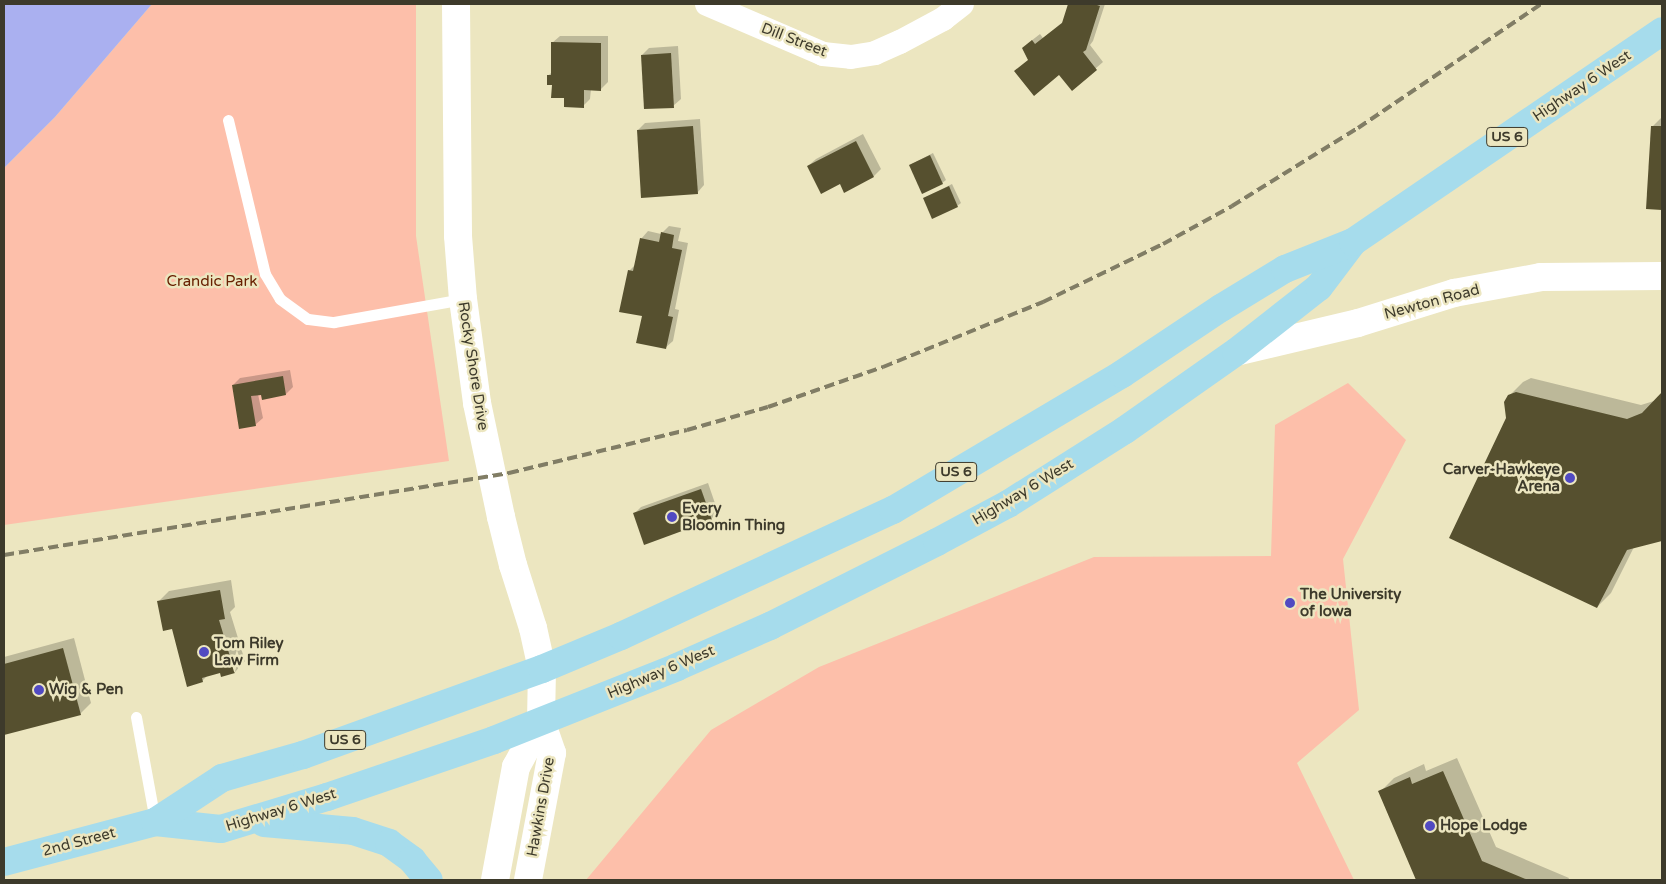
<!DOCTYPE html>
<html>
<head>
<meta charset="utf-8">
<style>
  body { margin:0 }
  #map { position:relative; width:1666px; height:884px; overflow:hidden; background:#ece6c0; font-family:"Varela Round",sans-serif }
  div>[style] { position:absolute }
  .green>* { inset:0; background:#fdbfaa }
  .water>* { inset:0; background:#aab0f0 }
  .shadow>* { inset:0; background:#0003 }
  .building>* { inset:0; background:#56502f }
  .lane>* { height:11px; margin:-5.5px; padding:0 5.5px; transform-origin:5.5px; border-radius:5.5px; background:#fff }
  .street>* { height:24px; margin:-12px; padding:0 12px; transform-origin:12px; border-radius:12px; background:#fff }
  .secondary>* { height:28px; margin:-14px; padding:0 14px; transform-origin:14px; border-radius:14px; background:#fff }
  .primary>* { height:28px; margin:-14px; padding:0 14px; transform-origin:14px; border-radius:14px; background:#a6dcec }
  .rail>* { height:4px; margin-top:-2px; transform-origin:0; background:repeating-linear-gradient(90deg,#817d65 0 10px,transparent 0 15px) }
  .dots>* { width:14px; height:14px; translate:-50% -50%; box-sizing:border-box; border:2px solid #ece6c0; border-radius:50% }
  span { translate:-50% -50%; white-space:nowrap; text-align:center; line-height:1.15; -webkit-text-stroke:5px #ece6c0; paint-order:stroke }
  .shield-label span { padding:1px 4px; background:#ece6c0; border:1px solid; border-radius:4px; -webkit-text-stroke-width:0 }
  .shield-label { font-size:14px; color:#3d3a2b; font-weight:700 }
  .street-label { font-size:15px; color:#3d3a2b }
  .park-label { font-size:15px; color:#682001 }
  .poi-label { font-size:15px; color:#3d3a2b; font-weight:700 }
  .right { translate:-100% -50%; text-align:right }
  .left { translate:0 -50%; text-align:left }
  .frame { position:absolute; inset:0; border:5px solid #3d3a2b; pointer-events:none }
</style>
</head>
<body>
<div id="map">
  <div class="green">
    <i style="clip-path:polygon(152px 4px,416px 4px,416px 236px,449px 461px,4px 525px,4px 168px,55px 117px)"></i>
    <i style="clip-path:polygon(1348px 383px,1406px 440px,1343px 559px,1359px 710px,1297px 763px,1354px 880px,586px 880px,711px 730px,819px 667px,1094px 557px,1271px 556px,1275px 425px)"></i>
  </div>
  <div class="water">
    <i style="clip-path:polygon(4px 4px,152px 4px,55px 117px,4px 168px)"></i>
  </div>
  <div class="shadow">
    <i style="clip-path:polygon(1070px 4px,1105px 4px,1093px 41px,1090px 45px,1103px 62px,1072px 89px,1060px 74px,1029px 59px,1031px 41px,1040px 34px,1043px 38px,1064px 21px)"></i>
    <i style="clip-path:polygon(560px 36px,608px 36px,608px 82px,600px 90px,591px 89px,590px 99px,583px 106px,565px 96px,548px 76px,552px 72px,552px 43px)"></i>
    <i style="clip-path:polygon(678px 46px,681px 99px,673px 106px,642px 55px,649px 48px)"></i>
    <i style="clip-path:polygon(1662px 117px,1662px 208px,1647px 208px,1653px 126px)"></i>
    <i style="clip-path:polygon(700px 119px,704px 185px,697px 193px,638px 130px,645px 123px)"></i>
    <i style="clip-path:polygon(863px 134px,881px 169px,874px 176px,808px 166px,816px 159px)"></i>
    <i style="clip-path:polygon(933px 153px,946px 180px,942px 183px,910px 165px)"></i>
    <i style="clip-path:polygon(952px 184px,961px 203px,957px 206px,924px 198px)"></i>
    <i style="clip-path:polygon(669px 226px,681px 228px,678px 241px,688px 243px,675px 309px,679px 310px,673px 341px,665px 348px,643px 315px,629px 271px,636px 264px,641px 239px,648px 231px,661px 234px)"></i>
    <i style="clip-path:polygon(290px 370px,293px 387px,286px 394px,258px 394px,263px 418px,255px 425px,233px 385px,240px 378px)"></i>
    <i style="clip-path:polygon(1531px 378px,1641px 405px,1657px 400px,1662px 394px,1662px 539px,1634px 547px,1611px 593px,1597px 607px,1507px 419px,1509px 396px,1523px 382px)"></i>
    <i style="clip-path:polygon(708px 483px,718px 512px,711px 519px,634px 514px,641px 507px)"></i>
    <i style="clip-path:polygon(231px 580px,235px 607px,230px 612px,245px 661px,235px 672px,221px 671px,209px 674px,202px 681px,158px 602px,169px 591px)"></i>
    <i style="clip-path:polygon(74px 638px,91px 703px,80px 714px,4px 734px,4px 657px)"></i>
    <i style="clip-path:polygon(1457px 758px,1496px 847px,1569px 878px,1568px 880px,1418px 880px,1380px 792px,1394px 778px,1424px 764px,1426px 771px)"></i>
  </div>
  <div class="building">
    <i style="clip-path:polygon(1068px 4px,1094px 4px,1100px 6px,1086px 50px,1083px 52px,1097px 70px,1072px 91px,1059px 75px,1034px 96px,1014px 71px,1028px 60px,1022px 48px,1032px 40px,1035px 44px,1062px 23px)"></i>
    <i style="clip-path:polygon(551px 42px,601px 43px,601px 91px,584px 90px,584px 108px,564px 107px,564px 98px,551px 98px,552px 85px,547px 85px,547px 75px,551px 75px)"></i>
    <i style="clip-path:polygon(671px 53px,674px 108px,644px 109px,641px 55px)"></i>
    <i style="clip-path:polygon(693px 126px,698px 194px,641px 198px,637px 130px)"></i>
    <i style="clip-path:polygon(1651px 126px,1662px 126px,1662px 210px,1646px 209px)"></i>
    <i style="clip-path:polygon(856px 141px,874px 177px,844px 193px,840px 184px,821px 194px,807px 166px)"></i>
    <i style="clip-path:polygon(930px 155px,943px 184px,922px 194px,909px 165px)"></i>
    <i style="clip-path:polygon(949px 186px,958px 207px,932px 219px,923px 198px)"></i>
    <i style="clip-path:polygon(661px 232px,674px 235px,672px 248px,682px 250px,668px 316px,673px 317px,666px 349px,636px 343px,642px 316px,619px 312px,628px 270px,633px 271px,640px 238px,659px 242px)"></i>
    <i style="clip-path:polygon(283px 376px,286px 395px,262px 400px,261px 395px,251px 396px,256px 426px,239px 429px,232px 385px)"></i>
    <i style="clip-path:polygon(1516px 392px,1627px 419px,1642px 413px,1662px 392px,1662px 541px,1627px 550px,1597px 608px,1449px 538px,1506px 418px,1504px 402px,1508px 395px)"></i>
    <i style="clip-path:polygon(701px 489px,712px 520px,644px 545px,633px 513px)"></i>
    <i style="clip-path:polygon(220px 590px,225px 619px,219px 620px,235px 673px,221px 677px,220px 673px,202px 678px,203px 682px,187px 687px,172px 629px,163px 631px,157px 601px)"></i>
    <i style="clip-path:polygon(63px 648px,81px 715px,4px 735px,4px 664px)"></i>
    <i style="clip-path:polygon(1443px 771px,1482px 861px,1528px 880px,1416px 880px,1378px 791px,1410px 777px,1412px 784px)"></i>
  </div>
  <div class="lane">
    <i style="left:228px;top:120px;width:158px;rotate:76.5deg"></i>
    <i style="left:265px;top:274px;width:29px;rotate:59deg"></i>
    <i style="left:280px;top:299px;width:34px;rotate:36deg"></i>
    <i style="left:308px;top:319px;width:26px;rotate:7deg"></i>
    <i style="left:334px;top:322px;width:131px;rotate:-10.1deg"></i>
    <i style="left:136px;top:717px;width:106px;rotate:79.6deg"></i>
  </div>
  <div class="street">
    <i style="left:707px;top:4px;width:126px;rotate:23.3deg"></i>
    <i style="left:823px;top:54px;width:28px;rotate:6deg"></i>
    <i style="left:851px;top:57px;width:24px;rotate:-9deg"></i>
    <i style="left:875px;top:53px;width:27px;rotate:-24deg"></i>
    <i style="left:900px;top:42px;width:49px;rotate:-28.1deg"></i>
    <i style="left:943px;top:19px;width:24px;rotate:-38deg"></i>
  </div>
  <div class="secondary">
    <i style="left:456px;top:4px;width:232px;rotate:89.5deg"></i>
    <i style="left:458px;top:236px;width:63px;rotate:85.5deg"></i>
    <i style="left:463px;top:299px;width:105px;rotate:82.3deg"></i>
    <i style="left:477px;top:403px;width:116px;rotate:78.1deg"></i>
    <i style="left:501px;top:517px;width:49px;rotate:76deg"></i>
    <i style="left:513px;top:565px;width:66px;rotate:72.4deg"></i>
    <i style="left:533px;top:628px;width:42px;rotate:77.6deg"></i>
    <i style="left:542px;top:669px;width:52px;rotate:91.1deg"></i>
    <i style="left:541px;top:721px;width:34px;rotate:71deg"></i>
    <i style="left:552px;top:753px;width:129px;rotate:100.7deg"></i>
    <i style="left:1236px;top:352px;width:125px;rotate:-13.4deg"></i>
    <i style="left:1358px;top:323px;width:101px;rotate:-17.4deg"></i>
    <i style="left:1454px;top:293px;width:88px;rotate:-10.4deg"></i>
    <i style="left:1541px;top:277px;width:121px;rotate:-0.5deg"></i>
    <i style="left:495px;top:880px;width:115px;rotate:-79.5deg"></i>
    <i style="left:516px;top:767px;width:52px;rotate:-61.5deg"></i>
  </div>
  <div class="primary">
    <i style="left:155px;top:822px;width:66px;rotate:6.1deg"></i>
    <i style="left:221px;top:829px;width:111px;rotate:-16.8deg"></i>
    <i style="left:327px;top:797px;width:176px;rotate:-18.8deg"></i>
    <i style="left:494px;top:740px;width:197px;rotate:-21.7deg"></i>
    <i style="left:677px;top:667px;width:102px;rotate:-23.8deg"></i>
    <i style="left:770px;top:626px;width:187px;rotate:-26.7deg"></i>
    <i style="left:937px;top:542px;width:81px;rotate:-28.2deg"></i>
    <i style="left:1008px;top:504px;width:138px;rotate:-32.3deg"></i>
    <i style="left:1125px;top:430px;width:136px;rotate:-35.1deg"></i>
    <i style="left:1236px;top:352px;width:105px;rotate:-38.1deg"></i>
    <i style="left:1319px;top:287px;width:56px;rotate:-52.9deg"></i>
    <i style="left:264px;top:823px;width:89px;rotate:5.1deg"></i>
    <i style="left:353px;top:831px;width:38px;rotate:18deg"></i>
    <i style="left:389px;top:843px;width:29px;rotate:36deg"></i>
    <i style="left:412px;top:860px;width:26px;rotate:50deg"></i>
    <i style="left:4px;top:862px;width:156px;rotate:-14.8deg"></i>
    <i style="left:155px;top:822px;width:80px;rotate:-33.3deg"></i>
    <i style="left:222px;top:778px;width:84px;rotate:-15.9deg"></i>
    <i style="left:303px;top:755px;width:254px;rotate:-19.8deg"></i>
    <i style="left:542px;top:669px;width:86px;rotate:-22.7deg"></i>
    <i style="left:621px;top:636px;width:300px;rotate:-24.9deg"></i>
    <i style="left:893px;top:510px;width:266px;rotate:-30.7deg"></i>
    <i style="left:1122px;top:374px;width:119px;rotate:-33.7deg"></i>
    <i style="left:1221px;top:308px;width:75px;rotate:-31.4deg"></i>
    <i style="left:1285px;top:269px;width:73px;rotate:-21.7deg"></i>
    <i style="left:1353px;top:242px;width:374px;rotate:-34.3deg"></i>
  </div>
  <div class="rail">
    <i style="left:4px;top:555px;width:512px;rotate:-9.22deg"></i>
    <i style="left:509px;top:473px;width:183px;rotate:-13.6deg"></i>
    <i style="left:687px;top:430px;width:84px;rotate:-15.9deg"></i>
    <i style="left:768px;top:407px;width:122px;rotate:-19.2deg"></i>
    <i style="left:883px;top:367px;width:173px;rotate:-22.1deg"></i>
    <i style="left:1043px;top:302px;width:133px;rotate:-25.8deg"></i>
    <i style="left:1163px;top:244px;width:79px;rotate:-28.8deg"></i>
    <i style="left:1232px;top:206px;width:148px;rotate:-31.8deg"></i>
    <i style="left:1358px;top:128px;width:221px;rotate:-34.1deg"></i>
  </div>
  <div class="dots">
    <i style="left:1570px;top:478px;background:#514ac1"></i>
    <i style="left:672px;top:517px;background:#514ac1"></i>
    <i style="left:1290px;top:603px;background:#514ac1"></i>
    <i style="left:204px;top:652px;background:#514ac1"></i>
    <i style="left:39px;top:690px;background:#514ac1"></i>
    <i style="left:1430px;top:826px;background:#514ac1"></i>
  </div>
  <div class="shield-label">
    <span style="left:1507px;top:137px">US 6</span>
    <span style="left:956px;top:472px">US 6</span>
    <span style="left:345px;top:740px">US 6</span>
  </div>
  <div class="street-label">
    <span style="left:794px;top:40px;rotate:21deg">Dill Street</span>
    <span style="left:1582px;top:86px;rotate:-34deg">Highway 6 West</span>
    <span style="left:1432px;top:302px;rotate:-15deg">Newton Road</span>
    <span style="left:473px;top:366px;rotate:81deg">Rocky Shore Drive</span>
    <span style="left:1023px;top:492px;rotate:-31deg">Highway 6 West</span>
    <span style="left:661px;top:672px;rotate:-23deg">Highway 6 West</span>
    <span style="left:541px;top:807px;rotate:-80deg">Hawkins Drive</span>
    <span style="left:281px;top:810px;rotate:-17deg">Highway 6 West</span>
    <span style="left:79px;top:842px;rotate:-15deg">2nd Street</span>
  </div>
  <div class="park-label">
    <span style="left:212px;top:282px">Crandic Park</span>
  </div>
  <div class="poi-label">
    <span class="right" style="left:1560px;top:478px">Carver-Hawkeye<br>Arena</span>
    <span class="left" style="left:682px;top:517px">Every<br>Bloomin Thing</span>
    <span class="left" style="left:1300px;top:603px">The University<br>of Iowa</span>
    <span class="left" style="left:214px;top:652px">Tom Riley<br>Law Firm</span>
    <span class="left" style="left:49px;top:690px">Wig &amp; Pen</span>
    <span class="left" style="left:1440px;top:826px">Hope Lodge</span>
  </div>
  <div class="frame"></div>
</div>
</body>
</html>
